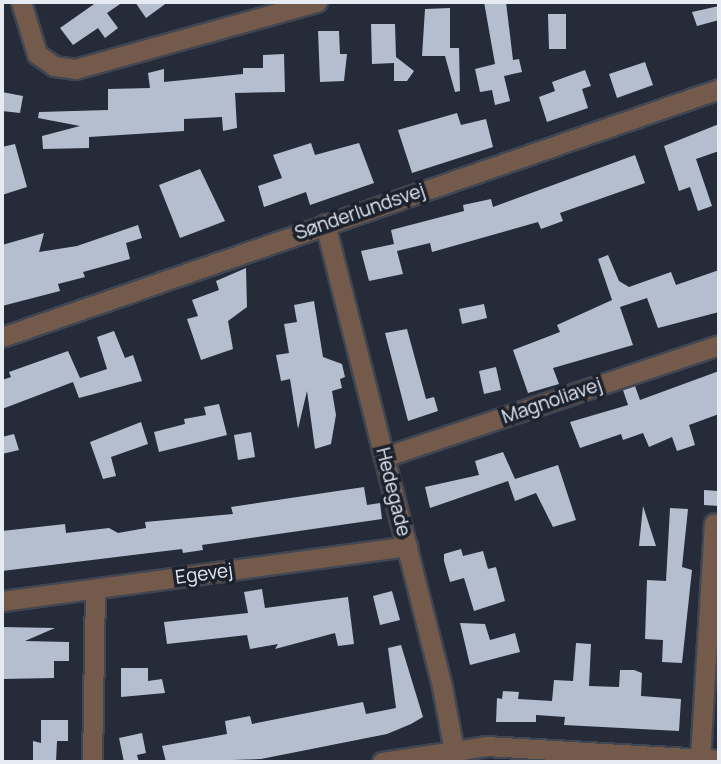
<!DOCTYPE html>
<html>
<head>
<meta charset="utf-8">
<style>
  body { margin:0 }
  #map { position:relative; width:721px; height:764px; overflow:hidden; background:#252b38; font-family:Manrope,sans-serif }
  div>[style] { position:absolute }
  .building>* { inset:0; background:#b5bece }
  .roads { filter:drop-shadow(2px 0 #404652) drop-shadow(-2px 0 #404652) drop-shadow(0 2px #404652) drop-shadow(0 -2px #404652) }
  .minor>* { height:19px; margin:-9.5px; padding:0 9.5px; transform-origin:9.5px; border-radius:9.5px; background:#735a4a }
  span { translate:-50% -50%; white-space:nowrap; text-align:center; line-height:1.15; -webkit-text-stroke:7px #1b222e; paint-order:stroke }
  .street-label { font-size:19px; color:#e6ebf3 }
  .frame { position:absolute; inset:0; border:4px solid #e6ebf3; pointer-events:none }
</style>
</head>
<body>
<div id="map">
  <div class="building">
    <i style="clip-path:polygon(97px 2px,123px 2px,107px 13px,118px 28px,105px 38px,98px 28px,73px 45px,60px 28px)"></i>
    <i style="clip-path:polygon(135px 2px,168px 2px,146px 18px)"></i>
    <i style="clip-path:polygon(484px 2px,506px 2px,513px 60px,519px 59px,522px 72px,504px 76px,510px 101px,495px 105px,492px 90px,480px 92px,475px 69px,495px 64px)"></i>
    <i style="clip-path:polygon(719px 6px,719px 20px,697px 26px,692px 12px)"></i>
    <i style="clip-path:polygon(450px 8px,450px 48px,459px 48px,460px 91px,455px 92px,445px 56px,422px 56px,425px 9px)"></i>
    <i style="clip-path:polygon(548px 14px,566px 14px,566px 49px,549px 49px)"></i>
    <i style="clip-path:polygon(371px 24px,395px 24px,396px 57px,414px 71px,407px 81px,394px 81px,394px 63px,372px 64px)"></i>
    <i style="clip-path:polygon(318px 31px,339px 31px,340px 54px,347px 54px,344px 81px,320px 82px)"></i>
    <i style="clip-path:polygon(284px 54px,285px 92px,235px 93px,237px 128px,223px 131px,222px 117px,184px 119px,184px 131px,89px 137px,89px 148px,43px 149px,42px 136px,80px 126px,38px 118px,39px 112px,108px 110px,108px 89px,150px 88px,148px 73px,164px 69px,164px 82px,243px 74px,243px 68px,263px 68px,263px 55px)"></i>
    <i style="clip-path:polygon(645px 62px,653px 85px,617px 98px,609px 74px)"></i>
    <i style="clip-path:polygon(585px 70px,591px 86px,582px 89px,588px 108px,547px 122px,539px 97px,555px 91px,552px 82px)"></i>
    <i style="clip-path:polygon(2px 92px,23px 96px,20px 113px,2px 111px)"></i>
    <i style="clip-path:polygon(457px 113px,461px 125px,486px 119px,493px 147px,412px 173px,398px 130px)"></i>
    <i style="clip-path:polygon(719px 124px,719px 151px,696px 159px,712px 206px,698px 211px,690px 187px,679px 191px,664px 146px)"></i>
    <i style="clip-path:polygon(311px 143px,315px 155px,359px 143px,374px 183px,310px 205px,306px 192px,264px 207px,258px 186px,282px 178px,273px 155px)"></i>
    <i style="clip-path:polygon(15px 144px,27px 187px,2px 195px,2px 147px)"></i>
    <i style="clip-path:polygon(635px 155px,645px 183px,560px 213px,563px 221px,541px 229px,538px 222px,432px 252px,430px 243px,397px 251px,403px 274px,369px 281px,361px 251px,394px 244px,391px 230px,464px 211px,463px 205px,491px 199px,493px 207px)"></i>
    <i style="clip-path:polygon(200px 169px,225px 221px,180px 238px,159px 185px)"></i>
    <i style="clip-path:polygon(138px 225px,142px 238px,126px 243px,130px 259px,83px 272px,85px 277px,58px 284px,60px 291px,2px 306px,2px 245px,44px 233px,39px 252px,77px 246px)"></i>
    <i style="clip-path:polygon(608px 255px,619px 281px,629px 287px,671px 272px,676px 285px,719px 270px,719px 312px,658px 328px,647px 298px,620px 307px,633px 345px,553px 368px,559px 384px,528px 393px,513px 350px,560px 332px,557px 325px,612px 300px,598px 259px)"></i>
    <i style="clip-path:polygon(246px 268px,247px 307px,228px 321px,233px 349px,201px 360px,187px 319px,198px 316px,192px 300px,219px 290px,216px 281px)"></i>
    <i style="clip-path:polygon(314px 301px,323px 357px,342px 364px,345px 377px,340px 379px,342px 388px,332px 391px,336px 415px,331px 444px,315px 449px,307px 391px,298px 429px,290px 379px,281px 381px,276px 355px,289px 353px,284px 324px,297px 322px,294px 305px)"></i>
    <i style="clip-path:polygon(484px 304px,487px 318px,462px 324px,459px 309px)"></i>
    <i style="clip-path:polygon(407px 329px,426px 399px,434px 397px,438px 411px,408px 421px,385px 333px)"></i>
    <i style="clip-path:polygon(114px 331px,125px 358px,133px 355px,142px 381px,79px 398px,73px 382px,2px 409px,2px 380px,11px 377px,9px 372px,68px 351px,80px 378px,107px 369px,97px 337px)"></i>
    <i style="clip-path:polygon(496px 367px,501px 390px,484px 394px,479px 371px)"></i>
    <i style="clip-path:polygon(719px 371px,719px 414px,689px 425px,695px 445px,677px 451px,672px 437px,649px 447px,643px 433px,623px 440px,621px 434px,580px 448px,570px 422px,628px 405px,623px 390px,635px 386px,640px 400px)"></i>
    <i style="clip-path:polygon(219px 404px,227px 435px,159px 452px,154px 432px,185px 424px,184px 419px,206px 415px,204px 407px)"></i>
    <i style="clip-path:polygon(141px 422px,148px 444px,111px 457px,116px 476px,103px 479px,90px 442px)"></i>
    <i style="clip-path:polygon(251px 432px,255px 457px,238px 460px,234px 435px)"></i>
    <i style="clip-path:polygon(14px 434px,19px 450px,2px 454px,2px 437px)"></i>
    <i style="clip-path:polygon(503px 452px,515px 479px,558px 465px,576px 520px,553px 527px,536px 493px,515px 501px,508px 481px,430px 508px,425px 487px,479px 475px,475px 461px)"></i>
    <i style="clip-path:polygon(364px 487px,367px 505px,380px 503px,382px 519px,202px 545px,203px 550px,183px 553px,182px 549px,2px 571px,2px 531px,65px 524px,66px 533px,109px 528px,118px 533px,146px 528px,145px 522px,233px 514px,231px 507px)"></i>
    <i style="clip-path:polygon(704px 490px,719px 491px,719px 506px,704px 505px)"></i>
    <i style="clip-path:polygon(643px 506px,656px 546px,639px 546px)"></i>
    <i style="clip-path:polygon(670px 508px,688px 509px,682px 567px,692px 570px,682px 663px,662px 662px,663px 640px,645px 639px,647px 580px,666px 581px)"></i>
    <i style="clip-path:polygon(461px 549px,463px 556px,483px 551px,488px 569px,496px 567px,505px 601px,474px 611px,464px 578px,450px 582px,444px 561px,444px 554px)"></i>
    <i style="clip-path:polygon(262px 589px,265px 608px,348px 597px,354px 644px,338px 646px,335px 633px,275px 649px,278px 644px,250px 649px,247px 635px,167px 644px,164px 622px,248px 613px,244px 592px)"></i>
    <i style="clip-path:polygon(392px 591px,400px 620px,380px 625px,373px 596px)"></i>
    <i style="clip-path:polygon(460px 623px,485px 624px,490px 640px,515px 633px,520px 652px,470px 665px)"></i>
    <i style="clip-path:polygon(2px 627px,55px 628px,25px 641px,69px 642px,69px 661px,54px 661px,54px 678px,2px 679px)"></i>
    <i style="clip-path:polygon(576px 643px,591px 644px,589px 686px,619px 687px,620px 670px,634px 670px,642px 673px,641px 696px,681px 699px,679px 731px,564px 725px,565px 717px,536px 715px,536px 722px,496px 722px,497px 698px,502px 699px,503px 691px,519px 692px,518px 699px,552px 701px,554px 680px,573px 681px)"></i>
    <i style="clip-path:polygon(401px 645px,423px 717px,411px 724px,387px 734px,261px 759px,166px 762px,162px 746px,227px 734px,225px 721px,250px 716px,252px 724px,363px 702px,366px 714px,396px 708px,388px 648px)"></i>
    <i style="clip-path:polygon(121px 668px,148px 668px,148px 681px,162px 679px,165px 693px,121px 697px)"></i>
    <i style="clip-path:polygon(41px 720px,68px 720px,68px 741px,57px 741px,56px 762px,33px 762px,33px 741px,41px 743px)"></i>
    <i style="clip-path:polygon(142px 733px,146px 753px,137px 755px,139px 762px,124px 762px,119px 738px)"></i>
  </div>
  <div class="roads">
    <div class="minor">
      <i style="left:21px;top:2px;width:54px;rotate:72.9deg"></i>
      <i style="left:37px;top:54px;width:21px;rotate:35deg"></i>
      <i style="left:54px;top:66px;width:21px;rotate:8deg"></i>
      <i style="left:75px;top:69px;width:251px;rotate:-15.5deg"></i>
      <i style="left:325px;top:224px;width:478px;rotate:75.8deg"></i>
      <i style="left:442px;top:687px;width:76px;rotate:79.4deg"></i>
      <i style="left:2px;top:337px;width:759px;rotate:-19.08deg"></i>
      <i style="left:384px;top:457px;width:353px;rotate:-18.5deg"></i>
      <i style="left:2px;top:601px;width:409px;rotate:-7.7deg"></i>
      <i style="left:700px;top:759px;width:236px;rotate:-86.6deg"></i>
      <i style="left:92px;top:762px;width:173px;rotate:-89deg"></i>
      <i style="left:382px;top:762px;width:105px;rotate:-8.7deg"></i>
      <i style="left:486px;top:746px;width:233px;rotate:3.4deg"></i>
    </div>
  </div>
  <div class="street-label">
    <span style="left:360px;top:212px;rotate:-19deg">Sønderlundsvej</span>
    <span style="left:552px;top:401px;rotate:-19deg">Magnoliavej</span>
    <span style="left:393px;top:492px;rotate:76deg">Hedegade</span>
    <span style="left:204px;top:574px;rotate:-8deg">Egevej</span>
  </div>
  <div class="frame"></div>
</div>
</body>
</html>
